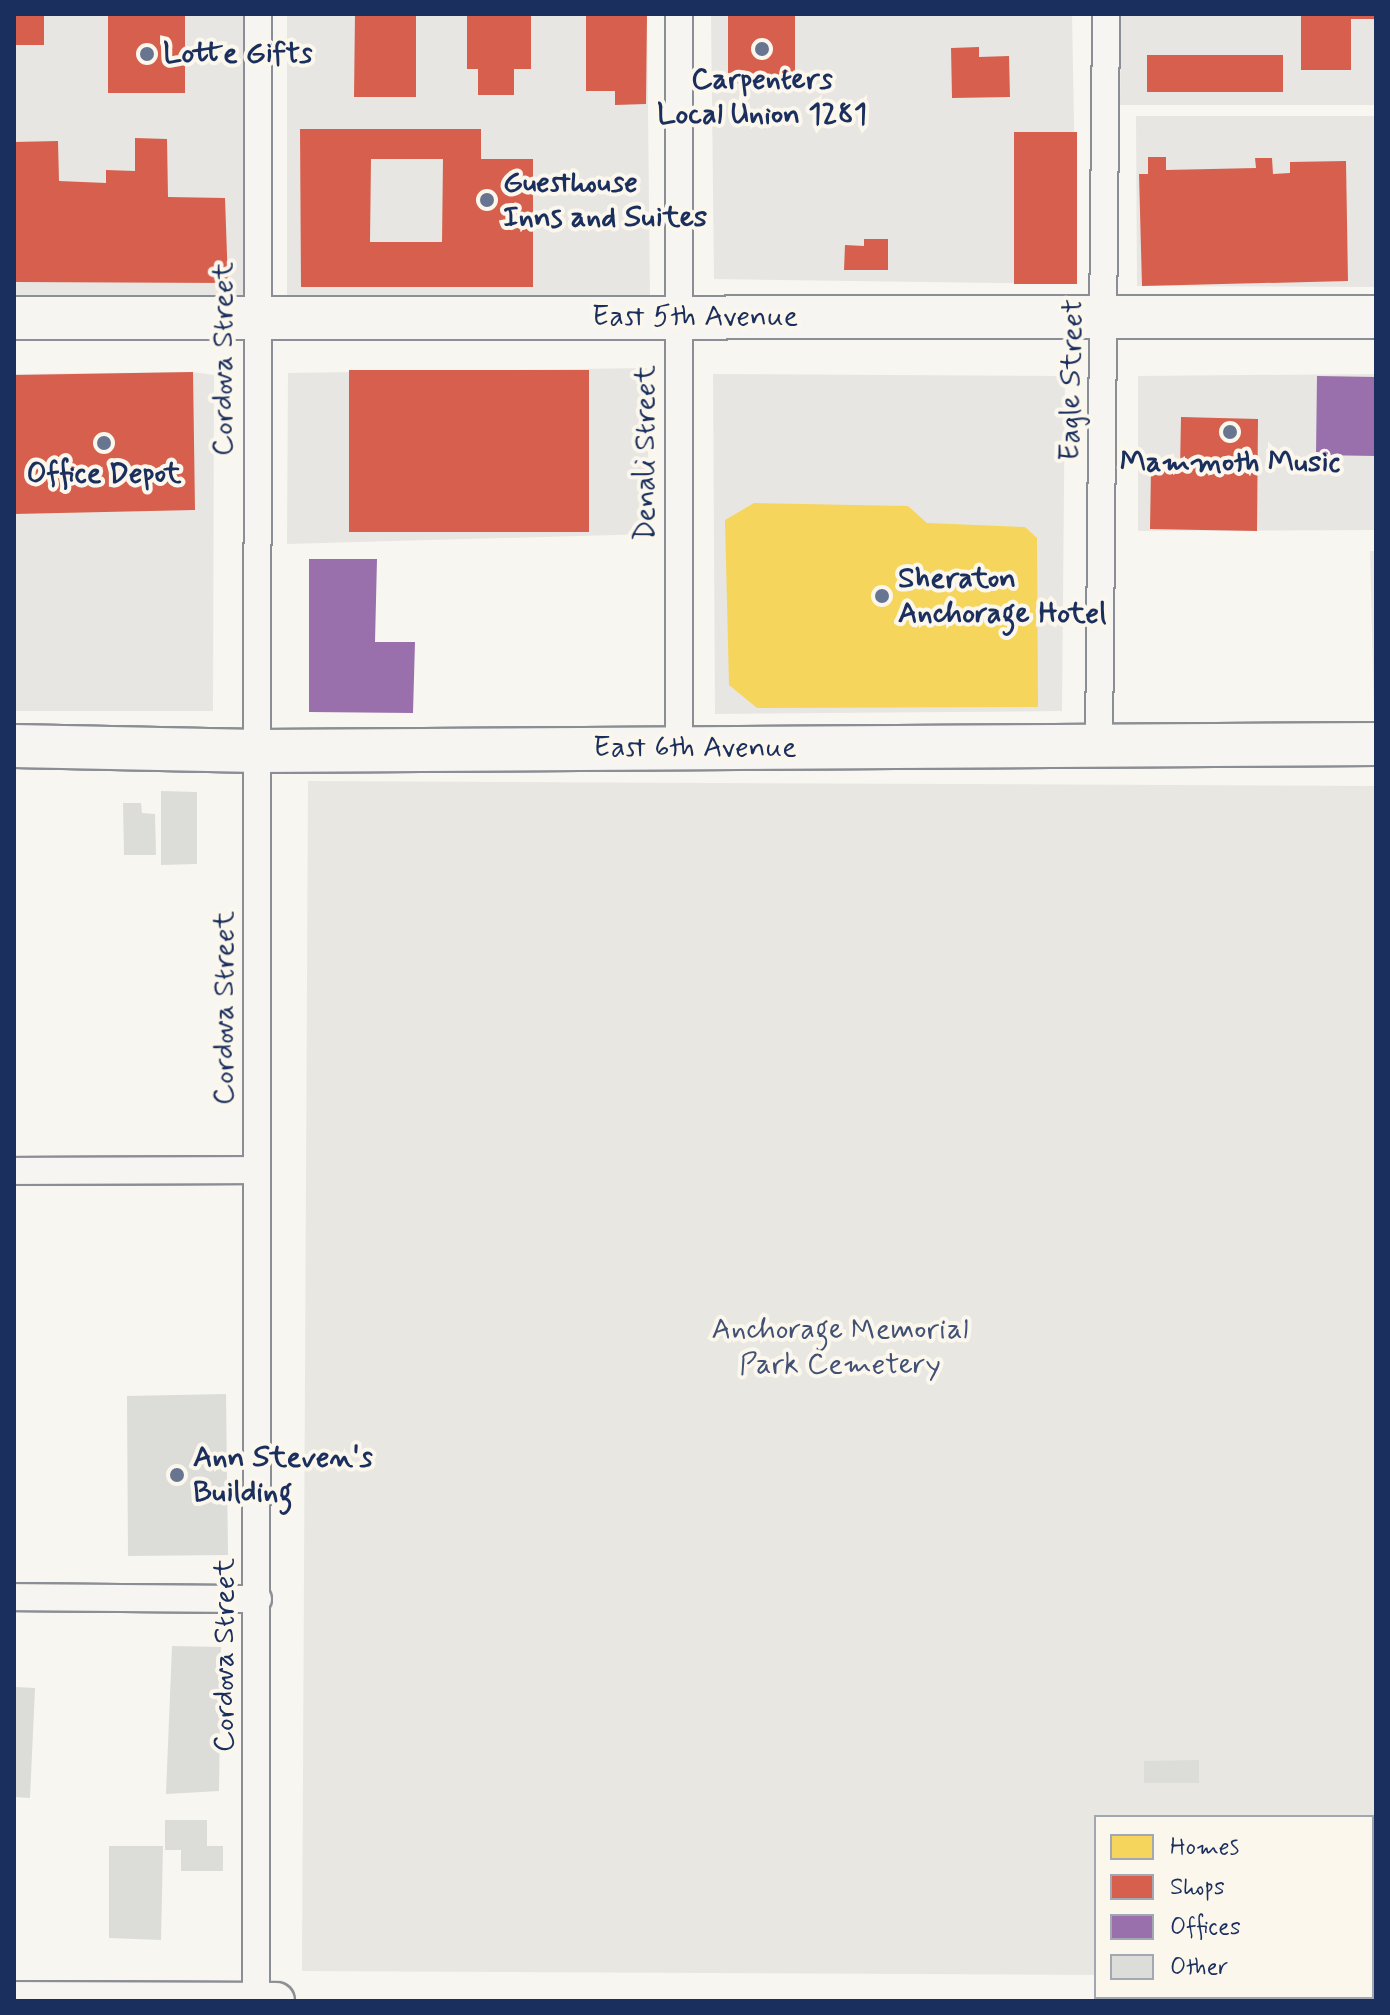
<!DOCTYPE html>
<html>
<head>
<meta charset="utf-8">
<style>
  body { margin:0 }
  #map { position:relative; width:1390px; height:2015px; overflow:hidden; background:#f8f6f0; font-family:Mynerve,sans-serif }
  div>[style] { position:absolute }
  .built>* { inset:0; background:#e7e6e2 }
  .green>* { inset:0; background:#e8e7e2 }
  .homes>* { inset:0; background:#f6d55c }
  .shops>* { inset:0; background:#d6604d }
  .offices>* { inset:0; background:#9970ab }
  .building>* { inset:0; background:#dcdcd9 }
  .roads { filter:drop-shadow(2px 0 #8b8e94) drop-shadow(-2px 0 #8b8e94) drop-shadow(0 2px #8b8e94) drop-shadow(0 -2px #8b8e94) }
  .street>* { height:26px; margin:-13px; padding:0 13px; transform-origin:13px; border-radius:13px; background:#f6f5f1 }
  .secondary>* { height:36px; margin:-18px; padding:0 18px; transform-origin:18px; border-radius:18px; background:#f6f5f1 }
  .primary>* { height:42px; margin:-21px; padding:0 21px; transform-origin:21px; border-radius:21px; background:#f6f5f1 }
  .dots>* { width:22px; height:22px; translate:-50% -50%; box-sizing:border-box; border:4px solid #fbf7ec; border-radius:50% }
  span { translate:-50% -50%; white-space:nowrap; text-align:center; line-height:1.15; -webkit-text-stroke:8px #fbf7ec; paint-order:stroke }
  .poi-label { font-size:30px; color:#1b2f5e; font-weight:700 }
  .left { translate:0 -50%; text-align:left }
  .street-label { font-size:30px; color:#1b2f5e }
  .park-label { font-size:30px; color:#415176 }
  .frame { position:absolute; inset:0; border:16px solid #1b2f5e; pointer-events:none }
  .legend { position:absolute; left:1094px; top:1815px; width:280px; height:184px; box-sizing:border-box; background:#fbf7ec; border:2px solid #a1a7b3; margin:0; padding:10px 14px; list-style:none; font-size:24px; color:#1b2f5e }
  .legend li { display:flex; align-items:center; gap:16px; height:40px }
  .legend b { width:40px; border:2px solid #a1a7b3 }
</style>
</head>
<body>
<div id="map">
  <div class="built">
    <i style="clip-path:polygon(14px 14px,243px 14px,244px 297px,14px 298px)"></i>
    <i style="clip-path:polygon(287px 14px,647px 14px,650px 300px,287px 300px)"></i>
    <i style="clip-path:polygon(711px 14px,1072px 14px,1077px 284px,714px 279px)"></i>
    <i style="clip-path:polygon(1121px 14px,1376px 14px,1376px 105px,1120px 105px)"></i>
    <i style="clip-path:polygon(1136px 116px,1376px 116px,1376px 287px,1137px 286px)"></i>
    <i style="clip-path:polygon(647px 368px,649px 534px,287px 544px,288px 373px)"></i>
    <i style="clip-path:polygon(193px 372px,214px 375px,213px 711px,14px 711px,14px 374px)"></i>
    <i style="clip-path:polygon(713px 374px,1065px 376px,1062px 711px,715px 714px)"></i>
    <i style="clip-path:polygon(1376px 374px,1376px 530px,1138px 531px,1138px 376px)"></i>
    <i style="clip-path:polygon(1370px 551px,1376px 551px,1376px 715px,1374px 715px)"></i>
  </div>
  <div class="green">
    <i style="clip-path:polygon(308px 781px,1376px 786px,1376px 1977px,1372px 1817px,1096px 1817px,1096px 1975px,302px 1971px)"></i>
  </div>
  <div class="homes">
    <i style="clip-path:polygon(754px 503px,908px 506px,927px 523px,1025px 527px,1037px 538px,1038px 707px,757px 708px,729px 685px,725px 520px)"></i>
  </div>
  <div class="shops">
    <i style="clip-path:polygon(14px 14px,44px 14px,44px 45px,14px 45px)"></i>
    <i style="clip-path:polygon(108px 14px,185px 14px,185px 93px,108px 93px)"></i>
    <i style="clip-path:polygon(355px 14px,416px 14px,416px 97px,354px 97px)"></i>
    <i style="clip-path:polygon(467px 14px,531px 14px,531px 69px,514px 69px,514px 95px,478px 95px,478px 69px,467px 69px)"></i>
    <i style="clip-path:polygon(586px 14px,647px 14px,646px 104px,615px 105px,615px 91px,586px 91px)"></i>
    <i style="clip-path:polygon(728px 14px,795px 14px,795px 84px,728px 83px)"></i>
    <i style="clip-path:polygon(1301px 14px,1376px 14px,1376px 19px,1351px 19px,1351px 70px,1301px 70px)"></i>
    <i style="clip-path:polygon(979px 47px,979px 57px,1009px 56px,1010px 97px,952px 98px,951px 48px)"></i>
    <i style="clip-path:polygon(1147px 55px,1283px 55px,1283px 92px,1147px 92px)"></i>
    <i style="clip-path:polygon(evenodd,300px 129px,481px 129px,481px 159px,533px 159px,533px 287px,301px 287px,300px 129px,371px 159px,443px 159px,442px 242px,370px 242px,371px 159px)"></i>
    <i style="clip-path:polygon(1014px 132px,1077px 132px,1077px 284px,1014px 284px)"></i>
    <i style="clip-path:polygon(135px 138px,167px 139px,168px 197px,225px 198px,228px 283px,14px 282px,14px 142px,58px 141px,59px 181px,106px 183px,106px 170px,135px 171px)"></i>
    <i style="clip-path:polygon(1148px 157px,1166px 157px,1166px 170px,1256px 168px,1255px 158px,1272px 158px,1273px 174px,1290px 173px,1290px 162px,1346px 161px,1348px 281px,1142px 286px,1139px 174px,1148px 174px)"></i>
    <i style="clip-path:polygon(864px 239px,888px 239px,888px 270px,844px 270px,845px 245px,864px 246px)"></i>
    <i style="clip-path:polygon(349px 370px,589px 370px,589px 532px,349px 532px)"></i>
    <i style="clip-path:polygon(193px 372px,195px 510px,14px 514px,14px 375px)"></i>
    <i style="clip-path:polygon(1181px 417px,1258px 419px,1257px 531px,1150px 529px,1151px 469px,1180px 469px)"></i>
  </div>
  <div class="offices">
    <i style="clip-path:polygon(1317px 376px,1376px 377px,1376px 456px,1316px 455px)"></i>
    <i style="clip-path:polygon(309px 559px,377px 559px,375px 642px,415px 642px,413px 713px,309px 712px)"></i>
  </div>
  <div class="building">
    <i style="clip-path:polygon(161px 791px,197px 792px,197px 864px,161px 865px)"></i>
    <i style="clip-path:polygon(123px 803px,141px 803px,142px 813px,155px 814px,156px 855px,124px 855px)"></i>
    <i style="clip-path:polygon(226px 1394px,228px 1555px,128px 1556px,127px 1396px)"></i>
    <i style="clip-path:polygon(172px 1646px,221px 1647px,219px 1791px,166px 1794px)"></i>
    <i style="clip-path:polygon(14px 1687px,35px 1688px,30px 1798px,14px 1797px)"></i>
    <i style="clip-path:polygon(1199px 1760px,1199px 1783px,1144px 1783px,1144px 1761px)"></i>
    <i style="clip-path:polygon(165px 1820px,207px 1820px,207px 1846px,223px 1846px,223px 1871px,181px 1871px,181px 1850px,165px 1850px)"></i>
    <i style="clip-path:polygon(109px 1846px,163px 1846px,161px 1940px,109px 1938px)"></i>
    <i style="clip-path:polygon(1373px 1849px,1376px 1957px,1372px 1957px,1372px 1867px)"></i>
  </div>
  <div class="roads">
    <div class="street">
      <i style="left:679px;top:14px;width:734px;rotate:90deg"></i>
      <i style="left:1099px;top:746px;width:732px;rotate:-89.45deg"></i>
      <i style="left:14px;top:1171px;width:243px;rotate:-0.2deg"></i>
      <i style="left:14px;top:1597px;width:244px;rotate:0.5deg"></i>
      <i style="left:256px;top:2001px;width:1987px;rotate:-89.94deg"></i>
    </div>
    <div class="secondary">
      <i style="left:14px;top:2000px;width:262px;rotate:0.2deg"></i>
    </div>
    <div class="primary">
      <i style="left:14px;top:318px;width:1362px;rotate:-0.04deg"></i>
      <i style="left:14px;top:746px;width:243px;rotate:1.2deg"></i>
      <i style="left:257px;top:751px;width:1119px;rotate:-0.36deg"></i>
    </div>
  </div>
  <div class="dots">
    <i style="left:762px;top:49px;background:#687591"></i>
    <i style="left:147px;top:54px;background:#687591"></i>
    <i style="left:487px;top:200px;background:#687591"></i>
    <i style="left:1230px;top:432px;background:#687591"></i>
    <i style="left:104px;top:443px;background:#687591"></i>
    <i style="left:882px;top:596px;background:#687591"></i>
    <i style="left:177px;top:1475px;background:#687591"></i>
  </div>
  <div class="poi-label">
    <span class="left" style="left:163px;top:54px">Lotte Gifts</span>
    <span style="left:762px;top:97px">Carpenters<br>Local Union 1281</span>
    <span class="left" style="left:503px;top:200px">Guesthouse<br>Inns and Suites</span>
    <span style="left:1230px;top:463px">Mammoth Music</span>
    <span style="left:104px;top:474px">Office Depot</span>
    <span class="left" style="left:898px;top:596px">Sheraton<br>Anchorage Hotel</span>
    <span class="left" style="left:193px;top:1475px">Ann Steven's<br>Building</span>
  </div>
  <div class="street-label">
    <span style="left:695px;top:317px">East 5th Avenue</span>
    <span style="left:224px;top:359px;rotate:-90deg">Cordova Street</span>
    <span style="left:1072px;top:380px;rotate:-89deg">Eagle Street</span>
    <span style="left:646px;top:453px;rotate:-90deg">Denali Street</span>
    <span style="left:695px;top:748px">East 6th Avenue</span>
    <span style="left:225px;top:1008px;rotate:-90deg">Cordova Street</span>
    <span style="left:225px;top:1655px;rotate:-90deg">Cordova Street</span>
  </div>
  <div class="park-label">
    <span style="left:840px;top:1347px">Anchorage Memorial<br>Park Cemetery</span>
  </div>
  <div class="frame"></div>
  <ul class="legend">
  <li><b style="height:22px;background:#f6d55c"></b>Homes</li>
  <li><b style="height:22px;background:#d6604d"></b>Shops</li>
  <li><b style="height:22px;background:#9970ab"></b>Offices</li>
  <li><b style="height:22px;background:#dcdcd9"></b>Other</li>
  </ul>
</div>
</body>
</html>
